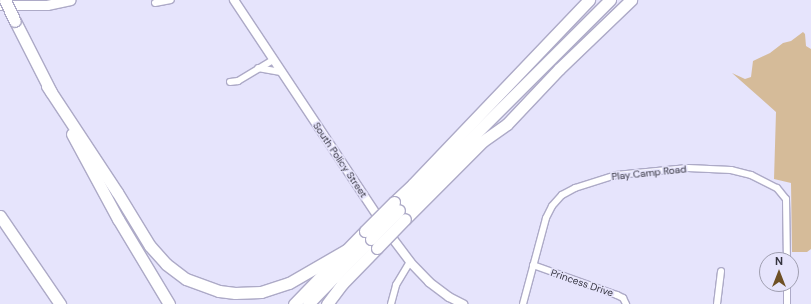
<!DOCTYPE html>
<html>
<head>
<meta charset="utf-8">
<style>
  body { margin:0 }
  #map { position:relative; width:811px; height:304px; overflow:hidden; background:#e6e4fc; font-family:"DM Sans",sans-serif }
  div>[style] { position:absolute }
  .green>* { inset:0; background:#d5bb99 }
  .roads { filter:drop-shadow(1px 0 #adaac7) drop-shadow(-1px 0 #adaac7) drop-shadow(0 1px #adaac7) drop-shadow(0 -1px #adaac7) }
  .street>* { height:6px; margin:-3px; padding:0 3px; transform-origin:3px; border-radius:3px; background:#fff }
  .secondary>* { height:8px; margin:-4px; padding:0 4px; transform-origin:4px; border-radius:4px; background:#fff }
  .primary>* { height:9px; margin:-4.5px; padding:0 4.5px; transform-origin:4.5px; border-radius:4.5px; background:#fff }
  .highway>* { height:11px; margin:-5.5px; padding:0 5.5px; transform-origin:5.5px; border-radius:5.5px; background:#fff }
  .bridges { filter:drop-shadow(1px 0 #adaac7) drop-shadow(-1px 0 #adaac7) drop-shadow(0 1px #adaac7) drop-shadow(0 -1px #adaac7) }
  .highway-bridge>* { height:11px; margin:-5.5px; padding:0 5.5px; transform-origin:5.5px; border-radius:5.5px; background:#fff }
  span { translate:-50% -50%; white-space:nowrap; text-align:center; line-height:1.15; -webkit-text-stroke:3.5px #e6e4fc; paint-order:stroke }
  .street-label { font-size:10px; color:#35343f }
  .north { position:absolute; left:759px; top:252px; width:40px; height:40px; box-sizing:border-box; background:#e6e4fc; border:1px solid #9f9eb0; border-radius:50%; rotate:0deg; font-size:11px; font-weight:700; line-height:16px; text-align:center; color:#35343f }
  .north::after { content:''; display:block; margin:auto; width:14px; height:18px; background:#6e5025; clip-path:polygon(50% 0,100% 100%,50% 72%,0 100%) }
</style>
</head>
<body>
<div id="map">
  <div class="green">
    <i style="clip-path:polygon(803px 32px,805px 34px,806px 46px,811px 49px,811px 249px,807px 252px,792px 252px,791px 183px,774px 179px,776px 112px,732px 73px,745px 79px,751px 77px,753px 61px,770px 53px,783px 43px,791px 41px)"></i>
  </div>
  <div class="roads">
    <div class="street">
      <i style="left:155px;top:3px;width:16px;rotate:-11deg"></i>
      <i style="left:258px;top:68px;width:23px;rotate:10deg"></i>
      <i style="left:230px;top:82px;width:8px;rotate:-7deg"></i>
      <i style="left:238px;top:81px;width:41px;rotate:-31deg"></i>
      <i style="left:533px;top:265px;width:89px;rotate:19.7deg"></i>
      <i style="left:617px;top:295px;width:7px;rotate:27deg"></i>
      <i style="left:623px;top:298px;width:7px;rotate:63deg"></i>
      <i style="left:787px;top:284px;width:20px;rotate:90deg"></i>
      <i style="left:391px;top:304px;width:20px;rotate:-75deg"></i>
      <i style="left:396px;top:285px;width:27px;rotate:-59deg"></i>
      <i style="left:523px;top:304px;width:89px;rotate:-75deg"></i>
      <i style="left:546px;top:218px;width:13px;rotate:-63deg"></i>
      <i style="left:552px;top:206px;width:15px;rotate:-48deg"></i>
      <i style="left:562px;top:195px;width:15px;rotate:-28deg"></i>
      <i style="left:575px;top:188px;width:43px;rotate:-17.6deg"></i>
      <i style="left:616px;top:175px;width:72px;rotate:-5.6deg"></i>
      <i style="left:688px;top:168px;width:43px;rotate:2.7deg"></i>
      <i style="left:731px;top:170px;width:21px;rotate:14deg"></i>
      <i style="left:751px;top:175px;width:29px;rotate:27deg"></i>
      <i style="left:777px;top:188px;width:14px;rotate:51deg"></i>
      <i style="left:786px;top:199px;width:61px;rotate:89.1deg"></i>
      <i style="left:717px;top:304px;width:33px;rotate:-83deg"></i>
    </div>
    <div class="secondary">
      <i style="left:234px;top:0;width:265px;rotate:56.4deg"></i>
      <i style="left:387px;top:231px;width:39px;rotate:53deg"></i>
      <i style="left:410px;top:262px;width:28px;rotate:46deg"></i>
      <i style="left:429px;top:282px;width:25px;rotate:37deg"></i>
      <i style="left:449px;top:297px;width:16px;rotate:27deg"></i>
    </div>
    <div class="primary">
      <i style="left:0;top:5px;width:47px"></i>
      <i style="left:47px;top:5px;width:24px;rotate:-12deg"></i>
    </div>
    <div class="highway">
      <i style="left:15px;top:21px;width:80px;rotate:63.1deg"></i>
      <i style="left:47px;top:86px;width:127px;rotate:56.6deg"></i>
      <i style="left:117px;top:192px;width:63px;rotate:58.6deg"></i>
      <i style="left:150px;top:246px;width:24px;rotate:48deg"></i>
      <i style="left:166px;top:264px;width:25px;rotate:37deg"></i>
      <i style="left:186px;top:279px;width:35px;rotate:20deg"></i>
      <i style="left:219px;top:291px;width:16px;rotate:7deg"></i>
      <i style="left:235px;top:293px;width:26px;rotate:-2deg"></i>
      <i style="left:261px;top:292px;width:29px;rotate:-18deg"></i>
      <i style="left:289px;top:283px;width:66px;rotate:-30.1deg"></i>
      <i style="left:72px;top:134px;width:97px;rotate:61.6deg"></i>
      <i style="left:118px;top:219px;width:99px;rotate:59deg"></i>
      <i style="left:394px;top:202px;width:26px;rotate:-43deg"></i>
      <i style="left:413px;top:184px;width:255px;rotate:-46.3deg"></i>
      <i style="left:399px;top:210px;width:298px;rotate:-44.9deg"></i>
      <i style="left:0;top:216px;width:107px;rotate:55.7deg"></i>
      <i style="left:405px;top:219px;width:110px;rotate:-45deg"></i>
      <i style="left:483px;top:141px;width:29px;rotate:-35deg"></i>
      <i style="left:507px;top:124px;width:76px;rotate:-46.6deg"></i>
      <i style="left:559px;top:69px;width:100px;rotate:-43.8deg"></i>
      <i style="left:294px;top:304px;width:102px;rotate:-45.8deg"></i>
      <i style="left:308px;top:304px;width:91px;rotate:-45.9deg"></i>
      <i style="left:327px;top:304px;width:25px;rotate:-53deg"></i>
      <i style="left:342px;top:284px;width:50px;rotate:-45.8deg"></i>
    </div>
  </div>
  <div class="bridges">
    <div class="highway-bridge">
      <i style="left:5px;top:0;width:23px;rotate:65deg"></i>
      <i style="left:365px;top:231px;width:41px;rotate:-45deg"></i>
      <i style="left:371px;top:239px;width:40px;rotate:-46deg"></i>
      <i style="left:377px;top:248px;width:40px;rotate:-46deg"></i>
    </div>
  </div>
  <div class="street-label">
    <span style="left:340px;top:160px;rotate:56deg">South Policy Street</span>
    <span style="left:649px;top:173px;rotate:-6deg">Play Camp Road</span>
    <span style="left:582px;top:283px;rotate:19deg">Princess Drive</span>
  </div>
  <div class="north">N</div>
</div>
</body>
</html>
